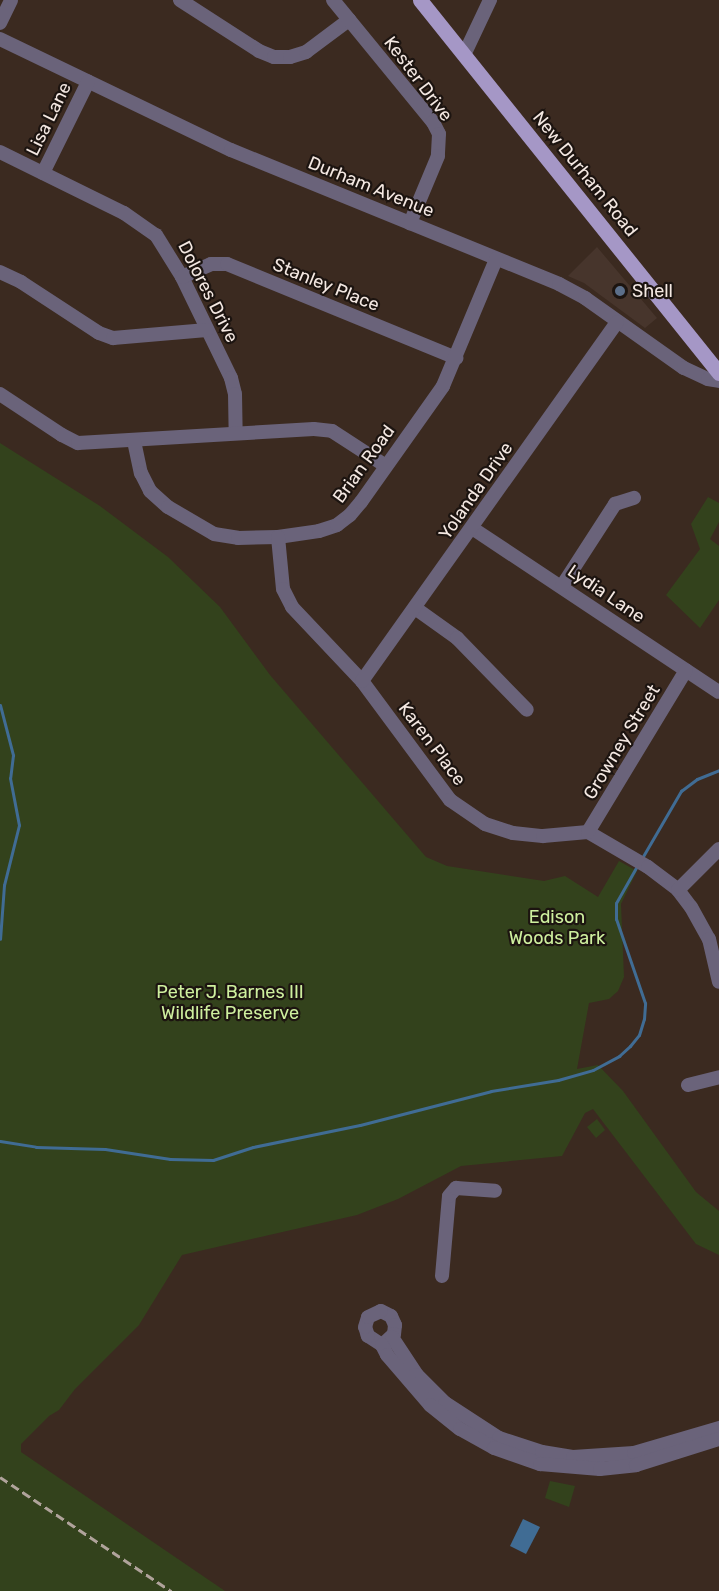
<!DOCTYPE html>
<html>
<head>
<meta charset="utf-8">
<style>
  body { margin:0 }
  #map { position:relative; width:719px; height:1591px; overflow:hidden; background:#3b2a20; font-family:Rubik,sans-serif }
  div>[style] { position:absolute }
  .commercial>* { inset:0; background:#47352c }
  .green>* { inset:0; background:#33421c }
  .water>* { inset:0; background:#406c94 }
  .stream>* { height:3px; margin:-1.5px; padding:0 1.5px; transform-origin:1.5px; border-radius:1.5px; background:#406c94 }
  .minor>* { height:14px; margin:-7px; padding:0 7px; transform-origin:7px; border-radius:7px; background:#6a637a }
  .major>* { height:15px; margin:-7.5px; padding:0 7.5px; transform-origin:7.5px; border-radius:7.5px; background:#a597c6 }
  .rail>* { height:3px; margin-top:-1.5px; transform-origin:0; background:repeating-linear-gradient(90deg,#b0a39b 0 9px,transparent 0 13.5px) }
  .dots>* { width:16px; height:16px; translate:-50% -50%; box-sizing:border-box; border:3px solid #1c1410; border-radius:50% }
  span { translate:-50% -50%; white-space:nowrap; text-align:center; line-height:1.15; -webkit-text-stroke:4.5px #1c1410; paint-order:stroke }
  .street-label { font-size:18px; color:#f4e8e2 }
  .poi-label { font-size:18px; color:#f4e8e2 }
  .left { translate:0 -50%; text-align:left }
  .park-label { font-size:18px; color:#ceef9e }
</style>
</head>
<body>
<div id="map">
  <div class="commercial">
    <i style="clip-path:polygon(597px 247px,657px 318px,645px 328px,584px 283px,568px 276px)"></i>
  </div>
  <div class="green">
    <i style="clip-path:polygon(0 443px,100px 506px,168px 557px,220px 607px,270px 675px,426px 857px,447px 866px,544px 881px,565px 876px,598px 897px,619px 861px,637px 871px,621px 904px,624px 977px,618px 991px,609px 999px,589px 1003px,577px 1069px,598px 1065px,623px 1091px,696px 1192px,719px 1211px,719px 1255px,696px 1244px,593px 1109px,585px 1113px,562px 1156px,461px 1166px,398px 1199px,357px 1215px,182px 1255px,139px 1325px,75px 1389px,59px 1410px,49px 1416px,21px 1444px,21px 1452px,225px 1591px,0 1591px)"></i>
    <i style="clip-path:polygon(708px 497px,719px 503px,719px 522px,710px 539px,719px 546px,719px 600px,700px 628px,666px 595px,700px 549px,691px 524px)"></i>
    <i style="clip-path:polygon(597px 1119px,605px 1130px,596px 1138px,587px 1127px)"></i>
    <i style="clip-path:polygon(550px 1481px,575px 1486px,569px 1507px,545px 1498px)"></i>
  </div>
  <div class="water">
    <i style="clip-path:polygon(523px 1519px,540px 1527px,526px 1554px,510px 1546px)"></i>
  </div>
  <div class="stream">
    <i style="left:0;top:705px;width:52px;rotate:75.4deg"></i>
    <i style="left:13px;top:755px;width:23px;rotate:97deg"></i>
    <i style="left:10px;top:778px;width:48px;rotate:79.2deg"></i>
    <i style="left:19px;top:825px;width:62px;rotate:104deg"></i>
    <i style="left:4px;top:885px;width:54px;rotate:94.2deg"></i>
    <i style="left:642px;top:858px;width:78px;rotate:-59.8deg"></i>
    <i style="left:681px;top:791px;width:20px;rotate:-37deg"></i>
    <i style="left:697px;top:779px;width:24px;rotate:-22deg"></i>
    <i style="left:0;top:1141px;width:36px;rotate:9deg"></i>
    <i style="left:36px;top:1147px;width:69px;rotate:1.7deg"></i>
    <i style="left:105px;top:1149px;width:66px;rotate:8.7deg"></i>
    <i style="left:170px;top:1159px;width:43px;rotate:1.3deg"></i>
    <i style="left:213px;top:1160px;width:42px;rotate:-18deg"></i>
    <i style="left:253px;top:1147px;width:109px;rotate:-11.6deg"></i>
    <i style="left:360px;top:1125px;width:135px;rotate:-14.5deg"></i>
    <i style="left:491px;top:1091px;width:68px;rotate:-9.3deg"></i>
    <i style="left:558px;top:1080px;width:36px;rotate:-16deg"></i>
    <i style="left:593px;top:1070px;width:30px;rotate:-28deg"></i>
    <i style="left:619px;top:1056px;width:15px;rotate:-42deg"></i>
    <i style="left:630px;top:1046px;width:14px;rotate:-51deg"></i>
    <i style="left:639px;top:1035px;width:17px;rotate:-73deg"></i>
    <i style="left:644px;top:1019px;width:16px;rotate:-86deg"></i>
    <i style="left:645px;top:1003px;width:89px;rotate:-109deg"></i>
    <i style="left:616px;top:919px;width:16px;rotate:-90deg"></i>
    <i style="left:616px;top:903px;width:43px;rotate:-60.4deg"></i>
  </div>
  <div class="minor">
    <i style="left:180px;top:0;width:94px;rotate:32.8deg"></i>
    <i style="left:259px;top:51px;width:16px;rotate:22deg"></i>
    <i style="left:274px;top:57px;width:16px"></i>
    <i style="left:290px;top:57px;width:17px;rotate:-17deg"></i>
    <i style="left:306px;top:52px;width:54px;rotate:-36.7deg"></i>
    <i style="left:333px;top:0;width:158px;rotate:50.7deg"></i>
    <i style="left:433px;top:122px;width:13px;rotate:63deg"></i>
    <i style="left:439px;top:134px;width:22px;rotate:93deg"></i>
    <i style="left:438px;top:156px;width:73px;rotate:112.7deg"></i>
    <i style="left:0;top:23px;width:25px;rotate:-64deg"></i>
    <i style="left:0;top:39px;width:256px;rotate:25.7deg"></i>
    <i style="left:231px;top:150px;width:354px;rotate:22.2deg"></i>
    <i style="left:559px;top:284px;width:30px;rotate:28deg"></i>
    <i style="left:585px;top:298px;width:121px;rotate:35.3deg"></i>
    <i style="left:684px;top:368px;width:26px;rotate:25deg"></i>
    <i style="left:708px;top:379px;width:11px;rotate:10deg"></i>
    <i style="left:464px;top:55px;width:61px;rotate:-64.7deg"></i>
    <i style="left:0;top:152px;width:138px;rotate:26.2deg"></i>
    <i style="left:124px;top:213px;width:39px;rotate:35deg"></i>
    <i style="left:156px;top:235px;width:49px;rotate:58.2deg"></i>
    <i style="left:182px;top:277px;width:112px;rotate:64.1deg"></i>
    <i style="left:231px;top:378px;width:16px;rotate:76deg"></i>
    <i style="left:235px;top:394px;width:39px;rotate:89deg"></i>
    <i style="left:43px;top:173px;width:102px;rotate:-63.7deg"></i>
    <i style="left:0;top:272px;width:23px;rotate:25deg"></i>
    <i style="left:21px;top:282px;width:93px;rotate:33.2deg"></i>
    <i style="left:99px;top:333px;width:15px;rotate:20deg"></i>
    <i style="left:113px;top:338px;width:94px;rotate:-4.9deg"></i>
    <i style="left:182px;top:277px;width:32px;rotate:-24deg"></i>
    <i style="left:211px;top:264px;width:16px"></i>
    <i style="left:227px;top:264px;width:248px;rotate:22.3deg"></i>
    <i style="left:0;top:394px;width:74px;rotate:33.5deg"></i>
    <i style="left:62px;top:435px;width:18px;rotate:27deg"></i>
    <i style="left:78px;top:443px;width:236px;rotate:-3.4deg"></i>
    <i style="left:314px;top:429px;width:18px;rotate:6deg"></i>
    <i style="left:332px;top:431px;width:64px;rotate:32.9deg"></i>
    <i style="left:134px;top:441px;width:33px;rotate:78deg"></i>
    <i style="left:141px;top:473px;width:20px;rotate:63deg"></i>
    <i style="left:150px;top:491px;width:24px;rotate:42deg"></i>
    <i style="left:168px;top:507px;width:53px;rotate:30.4deg"></i>
    <i style="left:214px;top:534px;width:24px;rotate:9deg"></i>
    <i style="left:238px;top:538px;width:40px;rotate:-1.4deg"></i>
    <i style="left:278px;top:537px;width:41px;rotate:-8.3deg"></i>
    <i style="left:319px;top:531px;width:19px;rotate:-18deg"></i>
    <i style="left:337px;top:525px;width:16px;rotate:-38deg"></i>
    <i style="left:350px;top:515px;width:17px;rotate:-50deg"></i>
    <i style="left:361px;top:502px;width:142px;rotate:-54.7deg"></i>
    <i style="left:443px;top:386px;width:138px;rotate:-67.3deg"></i>
    <i style="left:472px;top:528px;width:296px;rotate:33.6deg"></i>
    <i style="left:278px;top:537px;width:52px;rotate:84.5deg"></i>
    <i style="left:283px;top:589px;width:20px;rotate:63deg"></i>
    <i style="left:292px;top:607px;width:102px;rotate:46.6deg"></i>
    <i style="left:362px;top:681px;width:148px;rotate:53.5deg"></i>
    <i style="left:450px;top:800px;width:42px;rotate:34.4deg"></i>
    <i style="left:485px;top:824px;width:29px;rotate:18deg"></i>
    <i style="left:513px;top:833px;width:30px;rotate:6deg"></i>
    <i style="left:543px;top:836px;width:45px;rotate:-5.1deg"></i>
    <i style="left:588px;top:832px;width:69px;rotate:30.3deg"></i>
    <i style="left:648px;top:867px;width:38px;rotate:37deg"></i>
    <i style="left:678px;top:890px;width:21px;rotate:53deg"></i>
    <i style="left:691px;top:907px;width:37px;rotate:61deg"></i>
    <i style="left:709px;top:939px;width:44px;rotate:76.9deg"></i>
    <i style="left:562px;top:586px;width:98px;rotate:-57.1deg"></i>
    <i style="left:615px;top:504px;width:20px;rotate:-18deg"></i>
    <i style="left:415px;top:608px;width:52px;rotate:35.5deg"></i>
    <i style="left:457px;top:638px;width:100px;rotate:45.8deg"></i>
    <i style="left:362px;top:681px;width:440px;rotate:-54.6deg"></i>
    <i style="left:588px;top:832px;width:189px;rotate:-58.8deg"></i>
    <i style="left:678px;top:890px;width:58px;rotate:-45deg"></i>
    <i style="left:688px;top:1085px;width:32px;rotate:-14deg"></i>
    <i style="left:442px;top:1276px;width:80px;rotate:-85deg"></i>
    <i style="left:449px;top:1196px;width:11px;rotate:-49deg"></i>
    <i style="left:456px;top:1188px;width:39px;rotate:4deg"></i>
    <i style="left:381px;top:1311px;width:11px;rotate:27deg"></i>
    <i style="left:391px;top:1316px;width:10px;rotate:66deg"></i>
    <i style="left:395px;top:1325px;width:9px;rotate:96deg"></i>
    <i style="left:394px;top:1334px;width:16px;rotate:137deg"></i>
    <i style="left:382px;top:1345px;width:17px;rotate:-147deg"></i>
    <i style="left:368px;top:1336px;width:9px;rotate:-108deg"></i>
    <i style="left:365px;top:1327px;width:10px;rotate:-73deg"></i>
    <i style="left:368px;top:1317px;width:14px;rotate:-25deg"></i>
    <i style="left:392px;top:1337px;width:45px;rotate:56.7deg"></i>
    <i style="left:417px;top:1375px;width:40px;rotate:45deg"></i>
    <i style="left:445px;top:1403px;width:64px;rotate:32.9deg"></i>
    <i style="left:499px;top:1438px;width:45px;rotate:18deg"></i>
    <i style="left:542px;top:1452px;width:31px;rotate:9deg"></i>
    <i style="left:573px;top:1457px;width:61px;rotate:-3.8deg"></i>
    <i style="left:634px;top:1453px;width:89px;rotate:-16.4deg"></i>
    <i style="left:382px;top:1345px;width:11px;rotate:63deg"></i>
    <i style="left:387px;top:1355px;width:66px;rotate:49.3deg"></i>
    <i style="left:430px;top:1405px;width:38px;rotate:39deg"></i>
    <i style="left:460px;top:1429px;width:39px;rotate:29deg"></i>
    <i style="left:494px;top:1448px;width:49px;rotate:19.2deg"></i>
    <i style="left:540px;top:1464px;width:60px;rotate:4.8deg"></i>
    <i style="left:600px;top:1469px;width:36px;rotate:-6deg"></i>
    <i style="left:636px;top:1465px;width:87px;rotate:-17.4deg"></i>
  </div>
  <div class="major">
    <i style="left:420px;top:0;width:478px;rotate:51.3deg"></i>
  </div>
  <div class="rail">
    <i style="left:0;top:1477px;width:206px;rotate:33.7deg"></i>
  </div>
  <div class="dots">
    <i style="left:620px;top:291px;background:#5c6f8a"></i>
  </div>
  <div class="street-label">
    <span style="left:418px;top:79px;rotate:53deg">Kester Drive</span>
    <span style="left:49px;top:119px;rotate:-64deg">Lisa Lane</span>
    <span style="left:585px;top:174px;rotate:51deg">New Durham Road</span>
    <span style="left:371px;top:187px;rotate:22deg">Durham Avenue</span>
    <span style="left:326px;top:285px;rotate:22deg">Stanley Place</span>
    <span style="left:208px;top:292px;rotate:63deg">Dolores Drive</span>
    <span style="left:364px;top:464px;rotate:-54deg">Brian Road</span>
    <span style="left:476px;top:491px;rotate:-55deg">Yolanda Drive</span>
    <span style="left:606px;top:594px;rotate:34deg">Lydia Lane</span>
    <span style="left:622px;top:742px;rotate:-59deg">Growney Street</span>
    <span style="left:432px;top:744px;rotate:53deg">Karen Place</span>
  </div>
  <div class="poi-label">
    <span class="left" style="left:632px;top:291px">Shell</span>
  </div>
  <div class="park-label">
    <span style="left:557px;top:928px">Edison<br>Woods Park</span>
    <span style="left:230px;top:1003px">Peter J. Barnes III<br>Wildlife Preserve</span>
  </div>
</div>
</body>
</html>
